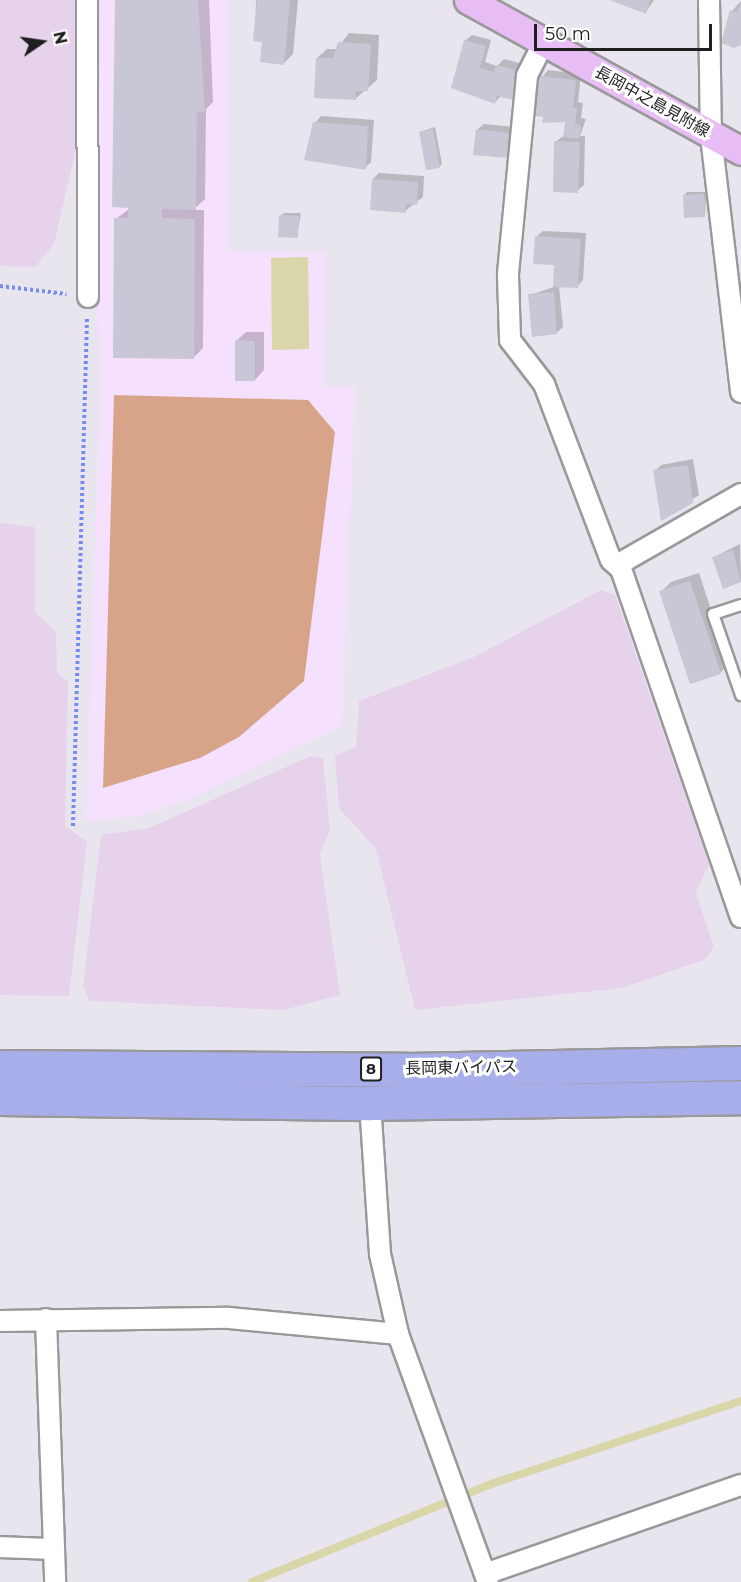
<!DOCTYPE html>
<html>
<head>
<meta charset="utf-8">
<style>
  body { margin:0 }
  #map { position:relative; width:741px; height:1582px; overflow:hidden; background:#e9e5ef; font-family:Montserrat,"Noto Sans JP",sans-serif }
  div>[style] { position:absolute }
  .education>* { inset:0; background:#f5e0fd }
  .farmland>* { inset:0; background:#e7d2ec }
  .pitch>* { inset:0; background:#d8a489 }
  .water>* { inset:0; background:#d9d6a9 }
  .shadow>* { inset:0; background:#0003 }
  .stream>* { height:8px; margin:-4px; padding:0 4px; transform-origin:4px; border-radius:4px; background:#d9d6a9 }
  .building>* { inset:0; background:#c9c6d5 }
  .path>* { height:4px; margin-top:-2px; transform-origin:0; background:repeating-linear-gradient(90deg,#768bef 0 3px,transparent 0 6px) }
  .roads { filter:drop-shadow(2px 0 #999) drop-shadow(-2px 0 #999) drop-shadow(0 2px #999) drop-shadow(0 -2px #999) }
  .service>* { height:10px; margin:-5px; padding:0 5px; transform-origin:5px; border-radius:5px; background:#fff }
  .minor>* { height:20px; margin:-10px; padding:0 10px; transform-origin:10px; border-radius:10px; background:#fff }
  .secondary>* { height:27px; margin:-13.5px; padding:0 13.5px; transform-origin:13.5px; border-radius:13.5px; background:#e8bdf5 }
  .trunk>* { height:33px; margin:-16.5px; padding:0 16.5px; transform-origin:16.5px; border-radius:16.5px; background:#a8aeea }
  span { translate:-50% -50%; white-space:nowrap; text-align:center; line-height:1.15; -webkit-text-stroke:6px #fff; paint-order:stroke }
  .shield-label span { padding:2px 4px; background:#fff; border:2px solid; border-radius:4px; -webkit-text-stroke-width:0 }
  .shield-label { font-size:15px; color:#1f1f1f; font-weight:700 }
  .street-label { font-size:16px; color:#1f1f1f }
  .north { position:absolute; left:12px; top:12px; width:60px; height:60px; -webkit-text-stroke:4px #fff; paint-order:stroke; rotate:77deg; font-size:16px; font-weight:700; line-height:24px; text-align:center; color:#1f1f1f }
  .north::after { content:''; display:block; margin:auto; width:21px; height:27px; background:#1f1f1f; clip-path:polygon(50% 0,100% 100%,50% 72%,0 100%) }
  .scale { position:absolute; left:534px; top:24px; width:178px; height:27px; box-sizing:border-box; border:3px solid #1f1f1f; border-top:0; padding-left:8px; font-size:18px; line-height:21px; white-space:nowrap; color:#1f1f1f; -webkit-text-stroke:4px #fff; paint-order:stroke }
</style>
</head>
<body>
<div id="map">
  <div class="education">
    <i style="clip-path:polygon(101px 0,228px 0,229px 251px,326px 252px,325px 386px,355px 386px,342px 726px,183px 802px,143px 815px,86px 822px,100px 376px,96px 287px)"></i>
  </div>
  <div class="farmland">
    <i style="clip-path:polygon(0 0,78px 0,76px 149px,54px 244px,35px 267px,0 266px)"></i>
    <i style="clip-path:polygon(0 523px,35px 527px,35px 612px,56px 632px,57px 673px,68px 681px,65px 826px,87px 842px,69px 996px,0 995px)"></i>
    <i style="clip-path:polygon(601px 590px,615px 595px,709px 864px,696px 893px,714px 947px,704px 960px,622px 988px,415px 1010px,376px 849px,339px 808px,335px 756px,356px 747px,359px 701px,474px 657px)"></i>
    <i style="clip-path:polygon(311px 756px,323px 758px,330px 829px,320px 855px,340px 995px,283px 1010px,90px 1001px,83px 986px,101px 835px,149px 828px)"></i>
  </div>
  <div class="pitch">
    <i style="clip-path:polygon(114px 395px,308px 400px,335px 432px,304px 681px,239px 737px,200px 758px,103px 788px)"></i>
  </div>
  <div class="water">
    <i style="clip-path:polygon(308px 257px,309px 349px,272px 350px,271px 258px)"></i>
  </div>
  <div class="shadow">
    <i style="clip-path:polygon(116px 0,209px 0,213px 102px,206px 109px,205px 199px,193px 210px,204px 210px,203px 348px,193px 358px,116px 219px,129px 209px)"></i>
    <i style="clip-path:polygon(256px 0,298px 0,293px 54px,284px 63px,263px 40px,255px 40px)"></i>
    <i style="clip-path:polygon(612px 0,654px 0,646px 12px)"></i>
    <i style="clip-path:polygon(741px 1px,741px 44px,732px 11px)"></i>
    <i style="clip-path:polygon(349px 33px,379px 35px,377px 80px,355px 99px,317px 58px,327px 49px,337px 49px)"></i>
    <i style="clip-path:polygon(472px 35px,491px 40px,485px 62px,497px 66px,504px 59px,526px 65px,512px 98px,500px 97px,494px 103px,465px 41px)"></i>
    <i style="clip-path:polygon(548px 70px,581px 74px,578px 102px,583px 103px,581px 118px,586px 119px,580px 136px,585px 136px,584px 185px,577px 191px,555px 142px,565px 135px,567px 120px,542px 77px)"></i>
    <i style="clip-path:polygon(321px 116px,374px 120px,371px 162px,365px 168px,315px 123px)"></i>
    <i style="clip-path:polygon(484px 124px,516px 127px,514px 150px,508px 157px,477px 130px)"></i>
    <i style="clip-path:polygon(435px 127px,442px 164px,439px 167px,420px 132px)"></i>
    <i style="clip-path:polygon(379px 173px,424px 176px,423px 197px,405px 211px,373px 179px)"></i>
    <i style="clip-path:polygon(687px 192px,706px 192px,705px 216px,684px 195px)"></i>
    <i style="clip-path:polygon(284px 213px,301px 213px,297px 236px,281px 215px)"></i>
    <i style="clip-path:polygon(543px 231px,586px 233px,583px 280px,577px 287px,559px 286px,563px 327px,556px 333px,530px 295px,554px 287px,556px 264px,536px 237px)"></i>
    <i style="clip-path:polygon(246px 332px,264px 332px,264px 370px,255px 380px,236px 341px)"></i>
    <i style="clip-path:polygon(693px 459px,699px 495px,662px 519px,655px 471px,661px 465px)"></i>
    <i style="clip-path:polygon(740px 544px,741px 581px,724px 587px,714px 557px)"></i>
    <i style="clip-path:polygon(699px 573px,729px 664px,720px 673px,661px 592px,671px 582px)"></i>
  </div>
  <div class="stream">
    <i style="left:252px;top:1582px;width:255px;rotate:-22.3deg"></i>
    <i style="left:488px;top:1485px;width:267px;rotate:-18.4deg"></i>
  </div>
  <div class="building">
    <i style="clip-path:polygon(115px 0,198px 0,205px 113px,197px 112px,196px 210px,162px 209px,162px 218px,195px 219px,194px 359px,113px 358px,114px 218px,128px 218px,128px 208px,112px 207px)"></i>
    <i style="clip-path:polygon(257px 0,290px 0,284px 65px,260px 62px,262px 42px,253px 41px)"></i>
    <i style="clip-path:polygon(609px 0,650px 0,646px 14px)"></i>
    <i style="clip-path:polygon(741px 2px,741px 45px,734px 48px,721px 43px,730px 10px,737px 12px)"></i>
    <i style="clip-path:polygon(464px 40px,486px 46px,480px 68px,494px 72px,496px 65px,520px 71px,513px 100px,497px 96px,495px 104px,451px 88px)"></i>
    <i style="clip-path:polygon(338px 42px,371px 44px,368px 91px,356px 91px,356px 100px,314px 98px,316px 58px,333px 58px)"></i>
    <i style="clip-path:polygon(540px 76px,576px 80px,573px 108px,577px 108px,575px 124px,581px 125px,579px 139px,563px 137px,565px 122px,542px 123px,543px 117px,530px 115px)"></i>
    <i style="clip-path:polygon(313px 122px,368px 126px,366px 170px,304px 160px)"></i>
    <i style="clip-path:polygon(433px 129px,440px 168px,426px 170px,419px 132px)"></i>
    <i style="clip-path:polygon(476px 129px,511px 133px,508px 158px,473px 155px)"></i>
    <i style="clip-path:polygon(554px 141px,580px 142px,578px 193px,553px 192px)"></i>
    <i style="clip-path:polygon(372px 179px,418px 182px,417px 205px,406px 204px,406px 213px,370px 210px)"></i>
    <i style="clip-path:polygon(704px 194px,705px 217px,684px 218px,683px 195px)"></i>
    <i style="clip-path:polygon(279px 215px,299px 216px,298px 238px,278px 237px)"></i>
    <i style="clip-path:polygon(535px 236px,581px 239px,578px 288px,553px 287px,554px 265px,533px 264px)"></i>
    <i style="clip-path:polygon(554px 292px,557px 334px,532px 337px,528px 294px)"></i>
    <i style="clip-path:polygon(235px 340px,255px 341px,255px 381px,235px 381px)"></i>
    <i style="clip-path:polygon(688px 465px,693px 503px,661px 521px,653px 470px)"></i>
    <i style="clip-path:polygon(733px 550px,741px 582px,723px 589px,712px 557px)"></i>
    <i style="clip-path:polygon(690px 581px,721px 674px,690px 684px,659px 591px)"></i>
  </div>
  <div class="path">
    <i style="left:0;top:286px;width:67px;rotate:6.8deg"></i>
    <i style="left:73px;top:826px;width:509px;rotate:-88.42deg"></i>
  </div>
  <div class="roads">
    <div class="service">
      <i style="left:741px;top:605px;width:29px;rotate:162deg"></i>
      <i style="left:713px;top:614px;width:86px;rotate:70.9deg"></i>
    </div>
    <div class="minor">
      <i style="left:87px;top:0;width:297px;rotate:89.8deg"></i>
      <i style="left:709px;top:0;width:136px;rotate:89.2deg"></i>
      <i style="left:711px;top:136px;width:258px;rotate:83.3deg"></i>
      <i style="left:544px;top:42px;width:38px;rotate:117deg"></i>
      <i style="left:527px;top:76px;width:200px;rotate:95.5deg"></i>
      <i style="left:508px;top:275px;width:65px;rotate:88.2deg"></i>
      <i style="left:510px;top:340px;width:56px;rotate:52.3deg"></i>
      <i style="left:544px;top:384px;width:188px;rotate:69.2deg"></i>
      <i style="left:611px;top:560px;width:13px;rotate:42deg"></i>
      <i style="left:621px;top:569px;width:368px;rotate:71deg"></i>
      <i style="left:617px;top:565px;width:143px;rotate:-29.8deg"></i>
      <i style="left:370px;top:1103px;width:151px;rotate:86.2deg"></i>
      <i style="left:380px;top:1254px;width:82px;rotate:77.3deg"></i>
      <i style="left:398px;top:1334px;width:264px;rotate:70.1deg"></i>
      <i style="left:46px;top:1319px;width:263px;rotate:88deg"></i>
      <i style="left:0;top:1321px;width:229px;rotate:-0.8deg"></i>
      <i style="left:229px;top:1318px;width:170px;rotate:5.4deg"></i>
      <i style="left:0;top:1547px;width:52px;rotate:2.2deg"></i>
      <i style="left:485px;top:1574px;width:271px;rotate:-19.2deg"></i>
    </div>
    <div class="secondary">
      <i style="left:468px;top:0;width:312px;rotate:28.9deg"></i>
    </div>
    <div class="trunk">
      <i style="left:0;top:1067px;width:407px;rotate:0.4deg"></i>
      <i style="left:407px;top:1070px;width:334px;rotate:-1.2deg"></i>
      <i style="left:0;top:1098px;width:370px;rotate:0.8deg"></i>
      <i style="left:370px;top:1103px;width:371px;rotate:-0.9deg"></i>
    </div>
  </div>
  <div class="shield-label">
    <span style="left:371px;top:1069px">8</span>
  </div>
  <div class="street-label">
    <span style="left:652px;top:102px;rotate:29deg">長岡中之島見附線</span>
    <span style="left:461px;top:1068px;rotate:-1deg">長岡東バイパス</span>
  </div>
  <div class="north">N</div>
  <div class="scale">50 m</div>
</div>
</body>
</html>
